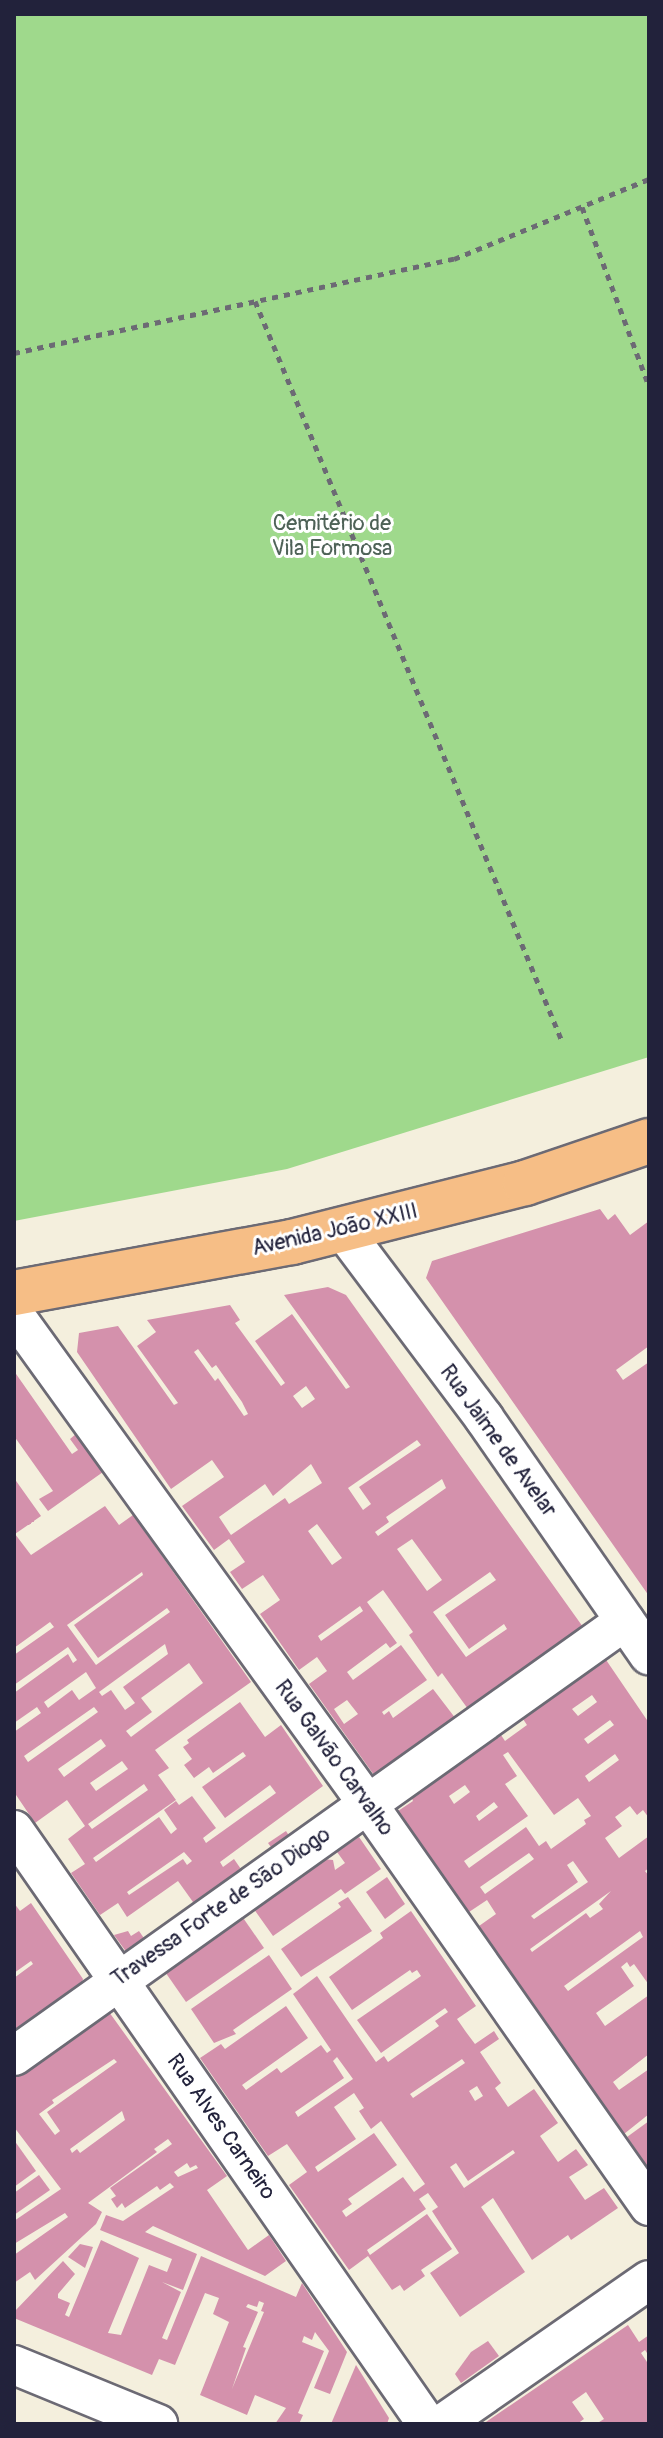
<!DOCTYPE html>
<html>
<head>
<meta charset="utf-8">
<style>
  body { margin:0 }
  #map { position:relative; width:663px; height:2438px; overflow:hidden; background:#f4efdd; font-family:Pangolin,sans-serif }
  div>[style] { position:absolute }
  .green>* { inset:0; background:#9fd98c }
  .building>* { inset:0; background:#d491ac }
  .path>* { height:5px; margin-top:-2.5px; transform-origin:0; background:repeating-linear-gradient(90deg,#6c6a74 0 6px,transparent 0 12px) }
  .roads { filter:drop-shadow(2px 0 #6c6a74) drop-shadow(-2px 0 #6c6a74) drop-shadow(0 2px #6c6a74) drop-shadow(0 -2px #6c6a74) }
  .street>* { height:38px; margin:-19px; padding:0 19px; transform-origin:19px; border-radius:19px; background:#fff }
  .primary>* { height:44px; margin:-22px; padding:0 22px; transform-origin:22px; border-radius:22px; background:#f6be86 }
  span { translate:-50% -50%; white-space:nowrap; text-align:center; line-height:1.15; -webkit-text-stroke:6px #fff; paint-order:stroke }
  .park-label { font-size:22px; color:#4e6257 }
  .street-label { font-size:22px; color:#22223b }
  .frame { position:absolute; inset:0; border:16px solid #22223b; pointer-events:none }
</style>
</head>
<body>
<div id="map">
  <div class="green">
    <i style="clip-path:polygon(14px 14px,649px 14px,649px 1057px,287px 1169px,14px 1221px)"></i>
  </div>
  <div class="building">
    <i style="clip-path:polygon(600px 1209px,608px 1220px,615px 1214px,630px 1235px,649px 1221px,649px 1346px,616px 1370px,623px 1380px,649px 1362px,649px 1596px,426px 1278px,432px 1261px)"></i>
    <i style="clip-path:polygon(evenodd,328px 1287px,346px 1295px,588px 1634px,473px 1716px,442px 1673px,438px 1677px,409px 1635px,413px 1632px,383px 1590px,367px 1602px,397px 1643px,390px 1648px,386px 1643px,347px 1672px,353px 1680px,401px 1645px,427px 1680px,382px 1712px,384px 1715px,389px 1711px,393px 1718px,433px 1689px,456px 1719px,379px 1782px,309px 1684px,327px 1671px,317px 1657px,299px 1670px,260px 1614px,280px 1600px,263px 1575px,242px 1589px,230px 1572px,245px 1562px,229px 1539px,214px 1550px,182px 1506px,224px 1477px,212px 1460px,171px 1489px,77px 1352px,79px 1333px,118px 1326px,174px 1405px,178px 1403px,137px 1346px,156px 1332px,147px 1320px,230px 1305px,240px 1320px,235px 1323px,281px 1386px,285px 1383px,255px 1341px,292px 1314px,346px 1389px,350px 1387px,284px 1295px,328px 1287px,198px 1349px,212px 1368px,216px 1365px,242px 1402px,248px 1414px,244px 1416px,218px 1378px,215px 1381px,194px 1352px,198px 1349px,328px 1287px,306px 1386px,315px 1399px,302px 1408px,293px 1396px,306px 1386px,328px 1287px,417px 1440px,421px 1445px,359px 1487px,371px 1504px,363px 1510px,348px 1488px,417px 1440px,328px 1287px,311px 1464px,322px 1483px,289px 1504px,285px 1498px,231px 1535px,219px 1517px,265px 1484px,273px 1496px,311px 1464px,328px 1287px,442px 1479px,446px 1488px,378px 1536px,375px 1532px,389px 1522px,386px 1517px,442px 1479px,328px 1287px,317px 1524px,342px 1558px,332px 1565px,308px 1531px,317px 1524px,328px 1287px,412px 1539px,442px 1580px,427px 1591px,397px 1549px,412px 1539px,328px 1287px,490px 1572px,496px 1580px,445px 1615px,469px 1649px,504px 1624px,507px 1629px,466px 1657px,433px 1612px,490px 1572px,328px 1287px,360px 1606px,363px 1611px,321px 1641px,318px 1636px,360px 1606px,328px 1287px,347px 1700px,358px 1714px,344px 1724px,334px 1709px,347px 1700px)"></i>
    <i style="clip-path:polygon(14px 1371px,72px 1454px,78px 1450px,70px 1439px,76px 1434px,103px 1472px,48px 1511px,39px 1499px,53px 1491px,14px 1436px)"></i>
    <i style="clip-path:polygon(evenodd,14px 1478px,41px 1516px,15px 1534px,31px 1555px,105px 1506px,119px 1525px,133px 1515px,251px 1682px,155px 1750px,169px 1768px,158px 1775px,176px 1800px,93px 1858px,96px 1862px,159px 1817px,171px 1834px,177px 1829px,164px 1810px,176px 1801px,179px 1805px,192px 1796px,216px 1828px,203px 1838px,206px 1843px,276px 1793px,270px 1785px,225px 1818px,202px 1787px,246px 1756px,243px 1752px,213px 1773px,209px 1767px,194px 1778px,184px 1765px,192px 1759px,183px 1747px,189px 1743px,187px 1740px,240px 1702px,265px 1737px,281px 1725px,323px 1786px,220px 1862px,223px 1867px,234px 1859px,245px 1875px,198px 1909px,178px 1881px,127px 1917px,118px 1903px,100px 1915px,71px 1873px,85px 1864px,68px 1839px,85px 1826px,67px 1800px,35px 1823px,14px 1792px,14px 1732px,41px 1713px,37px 1707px,14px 1723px,14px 1693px,68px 1654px,73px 1663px,77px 1660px,68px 1647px,14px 1685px,14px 1655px,54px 1627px,50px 1622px,14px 1648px,14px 1478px,142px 1572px,143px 1575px,74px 1625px,98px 1658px,167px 1608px,170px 1612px,96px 1665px,67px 1625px,142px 1572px,14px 1478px,165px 1644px,168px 1654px,123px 1687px,135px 1703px,125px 1710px,111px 1690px,102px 1696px,99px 1692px,165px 1644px,14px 1478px,189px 1663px,203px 1683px,131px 1737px,126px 1731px,152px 1712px,141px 1698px,189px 1663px,14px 1478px,86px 1672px,96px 1688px,79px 1700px,72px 1690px,48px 1708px,44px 1702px,86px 1672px,14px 1478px,94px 1707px,98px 1712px,28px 1762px,24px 1756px,94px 1707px,14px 1478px,101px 1739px,106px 1746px,64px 1777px,58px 1769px,101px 1739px,14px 1478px,122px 1761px,128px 1769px,96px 1791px,90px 1783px,122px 1761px,14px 1478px,144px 1784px,148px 1790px,92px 1829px,88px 1824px,144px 1784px,14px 1478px,184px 1852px,192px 1861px,187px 1865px,183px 1859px,129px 1895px,127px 1892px,184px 1852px)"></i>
    <i style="clip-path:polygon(evenodd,600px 1651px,649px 1723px,649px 1818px,643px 1810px,637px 1815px,630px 1806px,615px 1817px,622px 1826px,605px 1838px,619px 1858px,649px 1836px,649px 1868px,645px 1871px,649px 1876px,649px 1985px,634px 1964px,630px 1967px,627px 1962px,621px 1967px,634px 1986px,596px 2013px,605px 2026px,649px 1995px,649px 2054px,613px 2082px,619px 2090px,649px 2069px,649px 2114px,624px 2134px,479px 1926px,496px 1914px,487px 1900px,469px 1912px,398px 1811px,413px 1801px,408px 1789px,418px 1781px,424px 1789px,453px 1768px,447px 1760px,495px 1726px,505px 1741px,527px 1725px,517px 1710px,600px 1651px,592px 1695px,597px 1702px,578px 1716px,572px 1709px,592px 1695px,600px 1651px,610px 1720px,614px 1725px,588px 1744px,584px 1739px,610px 1720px,600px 1651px,508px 1752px,554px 1815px,578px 1798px,591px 1816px,584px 1820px,586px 1824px,551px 1849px,546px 1841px,539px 1846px,526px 1827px,469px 1868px,464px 1861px,528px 1816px,505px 1784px,517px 1776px,503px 1755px,508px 1752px,600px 1651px,615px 1754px,619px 1760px,589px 1782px,585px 1776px,615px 1754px,600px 1651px,465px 1785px,470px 1792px,454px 1804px,449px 1796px,465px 1785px,600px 1651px,494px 1802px,498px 1807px,479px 1821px,476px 1816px,494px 1802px,600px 1651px,529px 1853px,534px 1859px,485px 1894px,480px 1887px,529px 1853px,600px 1651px,573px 1861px,588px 1882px,534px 1919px,531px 1916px,578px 1882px,567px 1865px,573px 1861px,600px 1651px,611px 1891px,599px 1904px,603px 1909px,590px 1918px,586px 1913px,532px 1952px,530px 1949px,611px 1891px,600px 1651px,640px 1931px,643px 1937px,568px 1991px,564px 1986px,640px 1931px)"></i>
    <i style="clip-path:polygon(286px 1831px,293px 1842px,276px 1854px,268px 1843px)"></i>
    <i style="clip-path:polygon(359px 1837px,381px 1869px,345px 1894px,341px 1889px,273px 1936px,251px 1905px,322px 1859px,333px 1860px,335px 1870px,345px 1863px,337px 1852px)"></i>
    <i style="clip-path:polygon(387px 1877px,405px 1904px,385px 1919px,366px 1892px)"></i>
    <i style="clip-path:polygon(348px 1897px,372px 1931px,301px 1977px,281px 1949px,341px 1907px,338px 1903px)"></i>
    <i style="clip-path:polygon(14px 1903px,20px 1911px,31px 1903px,83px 1979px,79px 1994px,15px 2034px,14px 1978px,33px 1964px,31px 1961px,14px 1973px)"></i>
    <i style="clip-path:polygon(evenodd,411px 1911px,476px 2006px,457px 2019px,466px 2032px,475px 2044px,494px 2031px,499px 2039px,480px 2052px,501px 2083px,495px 2088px,508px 2107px,534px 2089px,558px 2123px,540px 2136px,558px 2162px,576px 2149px,588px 2165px,569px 2177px,585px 2200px,604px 2188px,618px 2208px,571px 2240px,568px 2235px,532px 2260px,493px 2198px,481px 2207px,525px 2272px,460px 2317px,430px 2273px,459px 2253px,432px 2211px,438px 2207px,428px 2193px,419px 2199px,426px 2209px,367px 2250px,370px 2255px,427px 2214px,452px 2249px,421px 2270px,425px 2276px,404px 2291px,400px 2285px,392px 2290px,368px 2256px,349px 2270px,289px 2185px,307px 2172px,287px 2144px,268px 2156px,200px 2058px,221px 2044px,225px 2049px,286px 2006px,308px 2038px,242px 2085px,246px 2090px,277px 2068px,281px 2073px,321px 2045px,327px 2053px,331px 2050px,293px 1994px,317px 1976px,376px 2062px,384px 2056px,388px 2062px,439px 2026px,435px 2021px,448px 2012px,445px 2008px,381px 2053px,357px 2020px,421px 1976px,417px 1970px,412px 1973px,410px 1970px,352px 2010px,329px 1977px,383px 1938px,380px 1933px,411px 1911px,337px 2057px,353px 2079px,298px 2117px,295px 2112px,344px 2078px,333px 2061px,337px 2057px,411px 1911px,462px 2059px,465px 2063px,413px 2098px,410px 2094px,462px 2059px,411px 1911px,477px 2086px,483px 2096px,475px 2101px,469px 2091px,477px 2086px,411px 1911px,354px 2093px,364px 2108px,359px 2111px,371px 2129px,381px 2121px,425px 2184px,414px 2192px,403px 2177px,346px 2217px,342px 2211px,352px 2204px,348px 2199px,397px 2165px,374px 2133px,318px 2172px,315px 2167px,356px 2139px,334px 2107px,354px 2093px,411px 1911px,513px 2150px,515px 2153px,464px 2188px,450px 2167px,456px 2163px,468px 2181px,513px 2150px)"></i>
    <i style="clip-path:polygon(239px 1912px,264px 1948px,186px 2002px,161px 1966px)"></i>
    <i style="clip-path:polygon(128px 1931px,131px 1936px,139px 1931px,148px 1944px,130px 1957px,114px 1935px)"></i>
    <i style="clip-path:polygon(269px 1955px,292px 1989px,233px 2030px,236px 2034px,214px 2043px,191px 2009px)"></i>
    <i style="clip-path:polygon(evenodd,104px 2005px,227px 2176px,207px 2190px,248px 2250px,269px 2235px,286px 2261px,265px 2276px,153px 2226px,145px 2232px,197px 2254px,183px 2290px,162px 2282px,181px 2292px,162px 2338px,167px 2340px,201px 2256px,296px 2297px,302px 2283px,347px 2352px,330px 2394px,314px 2388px,329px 2351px,315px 2332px,312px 2340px,304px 2336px,302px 2342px,324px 2351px,298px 2413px,303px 2415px,299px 2424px,275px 2424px,286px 2408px,255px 2395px,247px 2415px,200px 2395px,229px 2322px,213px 2314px,219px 2298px,205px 2293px,175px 2365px,159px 2359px,152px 2375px,14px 2318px,14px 2312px,63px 2261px,75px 2274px,58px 2294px,58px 2298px,70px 2303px,65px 2315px,69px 2317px,101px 2240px,139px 2258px,108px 2333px,121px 2335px,149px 2265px,167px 2272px,172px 2259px,100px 2230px,106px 2215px,123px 2221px,174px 2187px,170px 2183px,160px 2190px,157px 2186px,125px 2208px,122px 2203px,117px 2208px,111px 2199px,116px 2196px,110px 2188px,172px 2144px,168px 2139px,154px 2149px,157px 2152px,88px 2203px,102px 2212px,96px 2224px,35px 2280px,30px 2272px,14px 2283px,14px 2255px,68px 2217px,65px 2213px,14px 2244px,14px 2221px,61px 2189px,14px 2127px,14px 2067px,104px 2005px,114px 2059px,117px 2062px,47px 2112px,60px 2131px,55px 2135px,39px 2114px,54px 2103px,52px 2100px,114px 2059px,104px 2005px,122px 2111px,125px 2120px,80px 2153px,77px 2149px,72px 2153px,70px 2149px,122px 2111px,104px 2005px,187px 2163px,190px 2168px,196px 2165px,198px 2168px,178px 2177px,174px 2172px,187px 2163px,104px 2005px,259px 2301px,264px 2303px,261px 2311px,264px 2312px,232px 2389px,246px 2348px,243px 2347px,258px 2312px,246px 2307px,248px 2304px,257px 2307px,259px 2301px)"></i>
    <i style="clip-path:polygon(649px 2121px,649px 2169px,627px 2137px)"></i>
    <i style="clip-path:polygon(14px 2140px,36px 2171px,14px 2187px)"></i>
    <i style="clip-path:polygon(39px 2175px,50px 2190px,14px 2215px,14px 2193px)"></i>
    <i style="clip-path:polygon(80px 2244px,93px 2247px,85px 2268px,68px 2257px)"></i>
    <i style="clip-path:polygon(628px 2325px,639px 2342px,649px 2335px,649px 2356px,645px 2350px,641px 2353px,649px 2365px,649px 2424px,596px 2424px,604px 2419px,586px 2392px,572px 2402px,584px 2419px,577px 2424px,483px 2424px)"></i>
    <i style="clip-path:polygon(488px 2341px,499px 2356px,461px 2383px,455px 2374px,471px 2352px)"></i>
    <i style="clip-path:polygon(356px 2365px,389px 2418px,387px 2424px,331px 2424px)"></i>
  </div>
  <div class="path">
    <i style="left:582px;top:207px;width:191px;rotate:69.5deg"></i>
    <i style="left:255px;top:301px;width:801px;rotate:67.47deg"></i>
    <i style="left:14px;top:353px;width:450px;rotate:-12.1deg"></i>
    <i style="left:454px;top:259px;width:211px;rotate:-22.3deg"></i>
  </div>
  <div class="roads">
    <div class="street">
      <i style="left:343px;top:1230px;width:235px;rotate:53.1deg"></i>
      <i style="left:484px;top:1418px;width:289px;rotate:55.2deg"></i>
      <i style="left:14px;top:1314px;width:603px;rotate:54.18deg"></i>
      <i style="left:367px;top:1803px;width:492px;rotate:55deg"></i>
      <i style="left:14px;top:1830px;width:723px;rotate:55.19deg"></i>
      <i style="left:14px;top:2056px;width:750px;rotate:-35.45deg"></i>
      <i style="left:14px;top:2365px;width:156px;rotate:22.3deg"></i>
      <i style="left:442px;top:2424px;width:252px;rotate:-34.8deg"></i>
    </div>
    <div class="primary">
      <i style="left:14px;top:1293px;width:283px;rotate:-10.4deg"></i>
      <i style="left:292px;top:1242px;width:240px;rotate:-14.2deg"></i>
      <i style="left:525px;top:1183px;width:131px;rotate:-18.7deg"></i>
    </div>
  </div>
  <div class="park-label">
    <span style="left:332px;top:536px">Cemitério de<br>Vila Formosa</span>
  </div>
  <div class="street-label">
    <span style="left:335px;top:1230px;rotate:-13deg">Avenida João XXIII</span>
    <span style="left:498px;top:1441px;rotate:54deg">Rua Jaime de Avelar</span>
    <span style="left:334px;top:1758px;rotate:54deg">Rua Galvão Carvalho</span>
    <span style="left:221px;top:1907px;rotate:-35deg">Travessa Forte de São Diogo</span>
    <span style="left:221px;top:2127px;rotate:55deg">Rua Alves Carneiro</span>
  </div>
  <div class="frame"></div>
</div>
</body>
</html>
